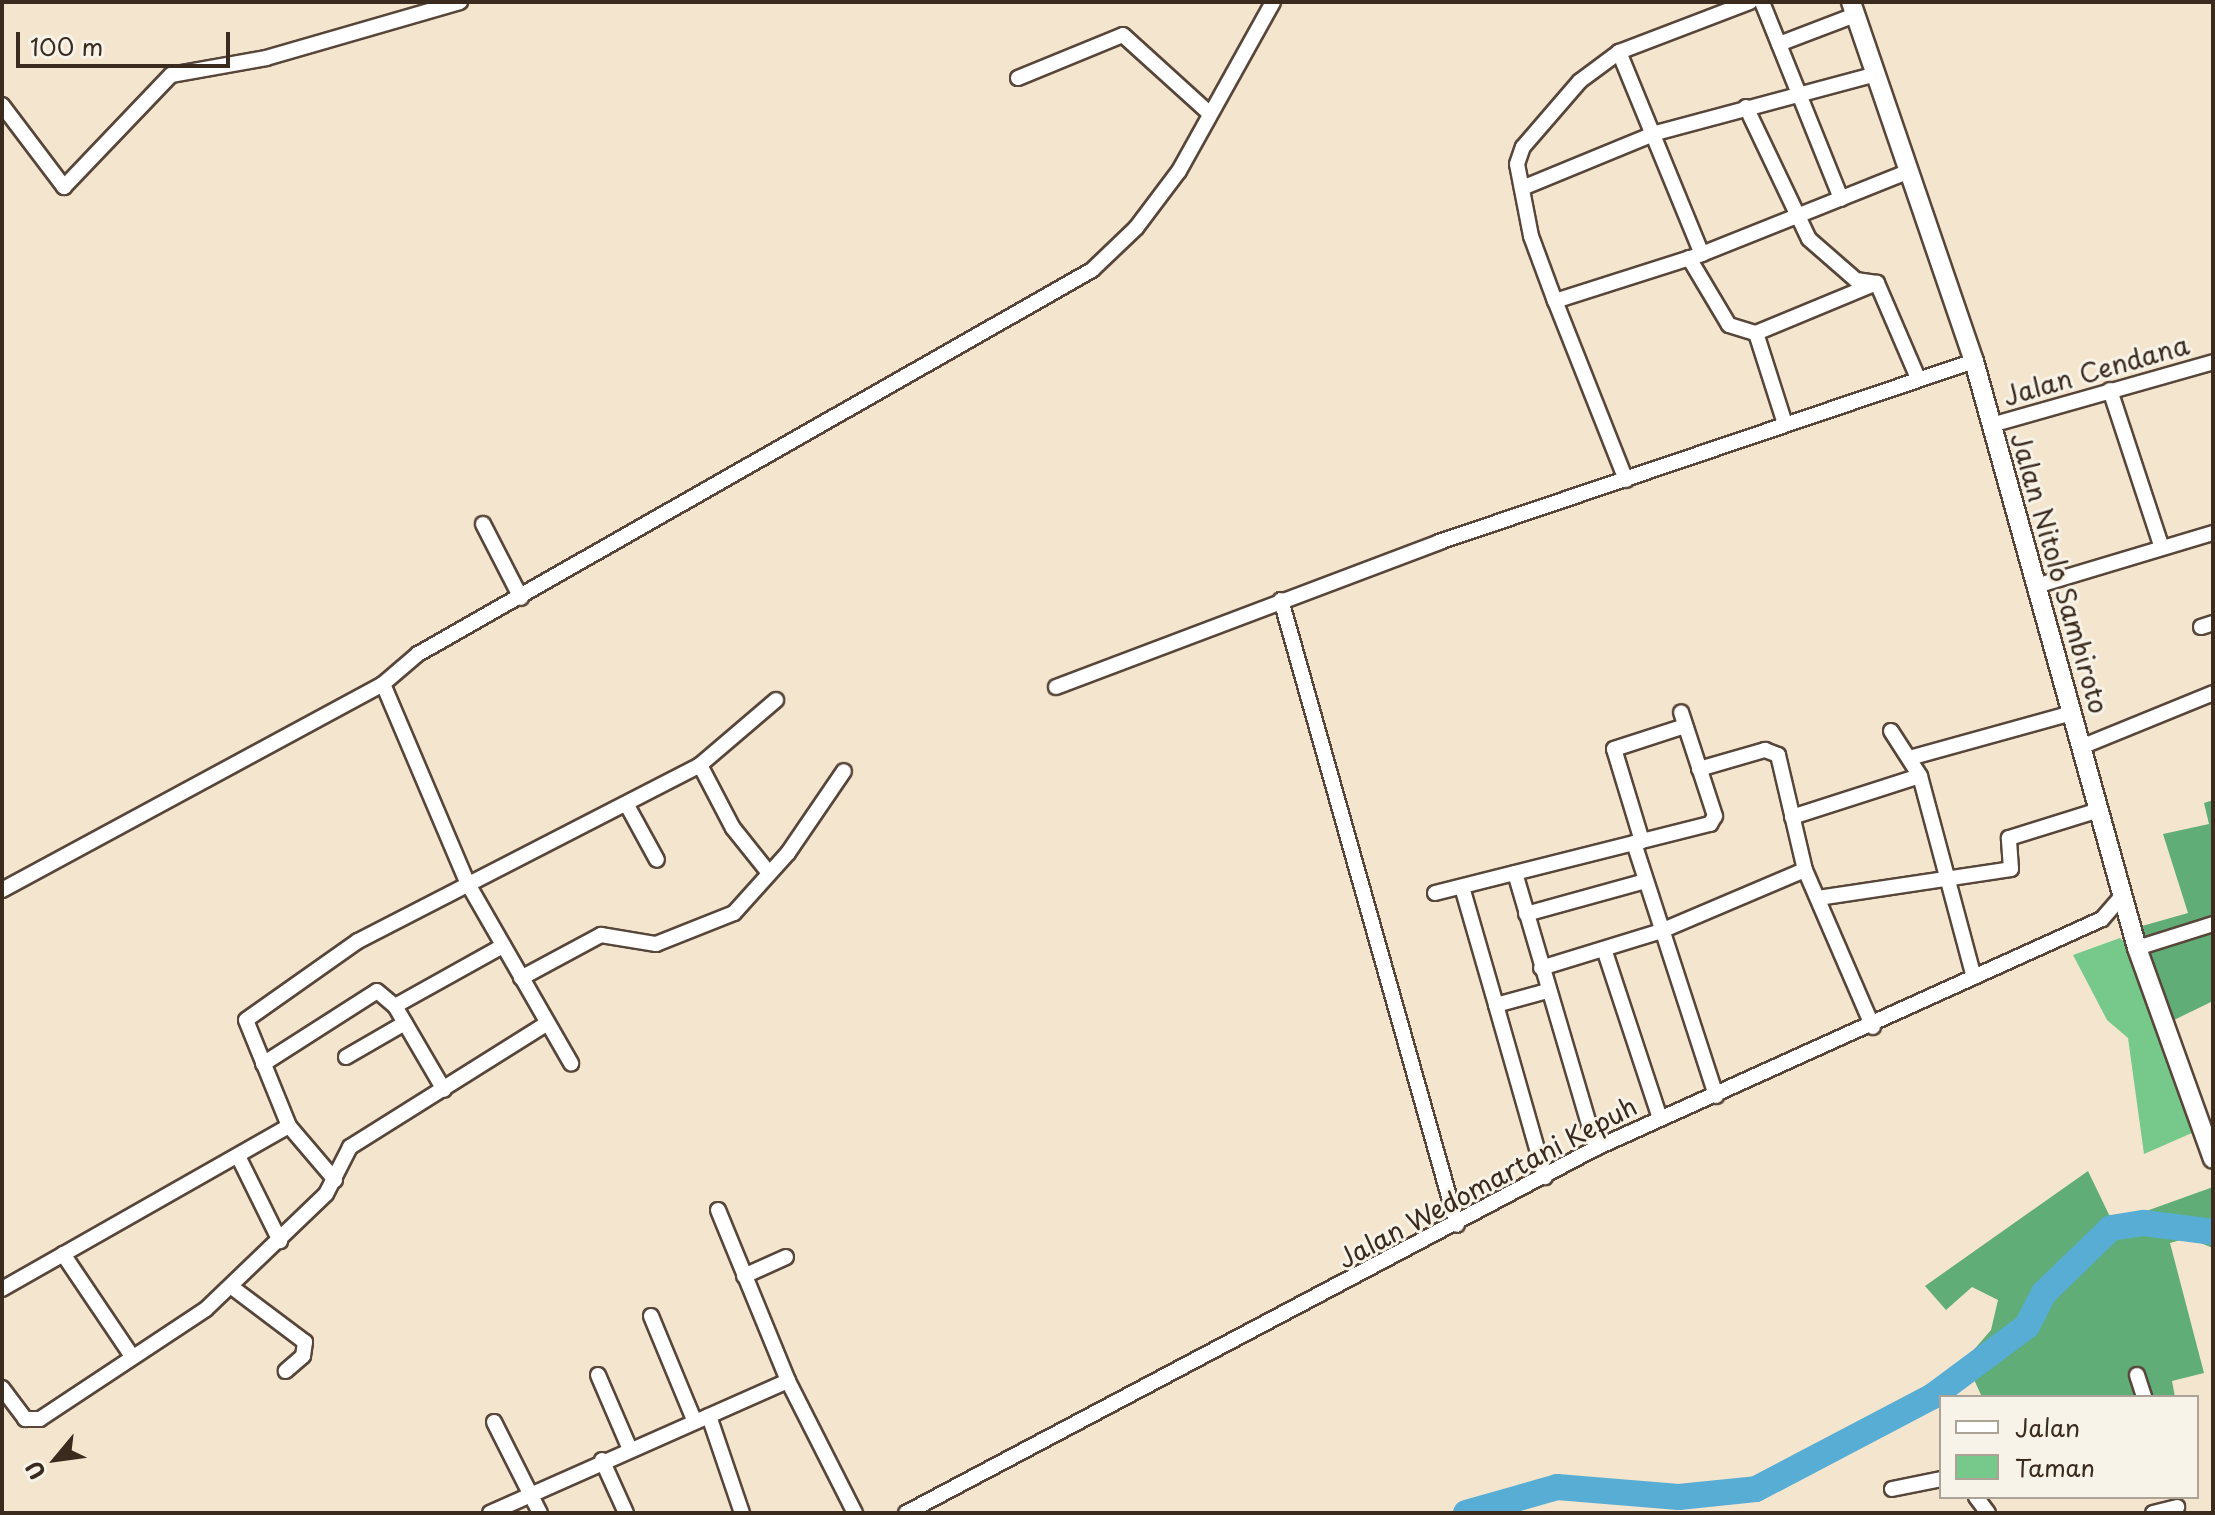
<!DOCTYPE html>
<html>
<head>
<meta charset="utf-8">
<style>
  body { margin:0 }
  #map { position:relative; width:2215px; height:1515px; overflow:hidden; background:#f4e5cf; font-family:"Playpen Sans",sans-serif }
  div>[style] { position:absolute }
  .green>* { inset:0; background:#76c98b }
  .forest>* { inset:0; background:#60ad77 }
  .river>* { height:26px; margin:-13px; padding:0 13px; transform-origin:13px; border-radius:13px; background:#57add3 }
  .roads { filter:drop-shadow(2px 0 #574639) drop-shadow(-2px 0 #574639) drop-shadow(0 2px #574639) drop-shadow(0 -2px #574639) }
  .minor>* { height:14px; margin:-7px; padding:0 7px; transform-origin:7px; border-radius:7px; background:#fff }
  .tertiary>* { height:18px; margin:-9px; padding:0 9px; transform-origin:9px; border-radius:9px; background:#fff }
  span { translate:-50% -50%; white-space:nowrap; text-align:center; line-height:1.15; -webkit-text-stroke:6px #f7f3e8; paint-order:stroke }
  .street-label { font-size:26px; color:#3b2a1e }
  .frame { position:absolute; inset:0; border:4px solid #3b2a1e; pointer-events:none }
  .legend { position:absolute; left:1939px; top:1395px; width:260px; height:104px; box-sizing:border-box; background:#f7f3e8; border:2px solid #aca397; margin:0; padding:10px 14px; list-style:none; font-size:24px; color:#3b2a1e }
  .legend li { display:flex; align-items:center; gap:16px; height:40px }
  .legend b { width:40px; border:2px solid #aca397 }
  .north { position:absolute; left:16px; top:1419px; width:80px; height:80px; -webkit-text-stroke:6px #f7f3e8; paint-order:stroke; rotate:241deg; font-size:22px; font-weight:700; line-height:32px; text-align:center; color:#3b2a1e }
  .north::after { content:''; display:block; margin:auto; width:28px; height:36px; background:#3b2a1e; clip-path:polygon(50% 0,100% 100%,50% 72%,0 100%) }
  .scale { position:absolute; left:16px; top:32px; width:214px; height:36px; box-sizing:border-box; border:4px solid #3b2a1e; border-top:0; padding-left:10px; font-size:24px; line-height:28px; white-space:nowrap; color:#3b2a1e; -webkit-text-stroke:6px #f7f3e8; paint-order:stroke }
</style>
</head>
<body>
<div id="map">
  <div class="green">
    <i style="clip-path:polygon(2120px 938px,2135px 951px,2201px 1129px,2144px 1154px,2128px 1038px,2107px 1020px,2073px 955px)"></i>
  </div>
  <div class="forest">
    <i style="clip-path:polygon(2213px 800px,2213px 1001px,2172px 1021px,2135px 928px,2188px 913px,2163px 834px,2209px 824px,2204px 803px)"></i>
    <i style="clip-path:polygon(2088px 1171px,2113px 1223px,2213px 1187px,2213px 1248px,2188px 1238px,2170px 1243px,2204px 1373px,2172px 1381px,2175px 1397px,1982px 1397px,1965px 1360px,1991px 1330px,1998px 1300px,1972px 1287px,1946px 1310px,1925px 1286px)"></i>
  </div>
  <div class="river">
    <i style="left:1466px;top:1513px;width:95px;rotate:-15.9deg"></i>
    <i style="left:1557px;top:1487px;width:122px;rotate:4.7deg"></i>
    <i style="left:1679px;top:1497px;width:77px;rotate:-5.9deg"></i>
    <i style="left:1756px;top:1489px;width:200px;rotate:-27.7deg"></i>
    <i style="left:1933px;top:1396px;width:117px;rotate:-36.7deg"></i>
    <i style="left:2027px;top:1326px;width:37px;rotate:-63deg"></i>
    <i style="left:2044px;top:1293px;width:93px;rotate:-44.1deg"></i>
    <i style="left:2111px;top:1228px;width:33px;rotate:-9deg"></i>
    <i style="left:2144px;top:1223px;width:70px;rotate:7.4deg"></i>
  </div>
  <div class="roads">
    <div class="minor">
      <i style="left:1762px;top:2px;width:212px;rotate:68.1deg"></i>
      <i style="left:1779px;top:44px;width:81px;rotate:-20.9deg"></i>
      <i style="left:1619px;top:52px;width:218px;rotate:67.7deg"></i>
      <i style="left:1018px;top:78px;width:113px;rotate:-22.3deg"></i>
      <i style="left:1123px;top:35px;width:116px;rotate:42.2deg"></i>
      <i style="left:2px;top:105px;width:103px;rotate:52.9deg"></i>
      <i style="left:64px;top:187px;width:155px;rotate:-46.3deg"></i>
      <i style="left:171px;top:75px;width:97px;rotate:-10.1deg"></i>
      <i style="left:266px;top:58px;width:202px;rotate:-16.1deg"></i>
      <i style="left:1746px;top:107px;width:146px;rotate:64.5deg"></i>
      <i style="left:1809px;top:239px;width:62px;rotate:41.1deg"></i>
      <i style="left:1856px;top:280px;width:21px;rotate:8deg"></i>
      <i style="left:1877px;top:283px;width:103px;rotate:66.7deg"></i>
      <i style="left:1522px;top:188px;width:145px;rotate:-22.3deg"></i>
      <i style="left:1656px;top:133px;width:228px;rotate:-15deg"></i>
      <i style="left:1689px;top:258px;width:78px;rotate:59.2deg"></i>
      <i style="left:1729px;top:325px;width:28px;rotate:17deg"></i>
      <i style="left:1756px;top:333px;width:96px;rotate:72.3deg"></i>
      <i style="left:1555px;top:301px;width:69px;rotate:-110.3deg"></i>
      <i style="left:1531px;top:236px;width:73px;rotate:-101deg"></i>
      <i style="left:1517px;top:164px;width:18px;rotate:-71deg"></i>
      <i style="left:1523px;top:147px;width:87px;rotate:-49.2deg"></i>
      <i style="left:1580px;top:81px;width:49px;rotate:-36.6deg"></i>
      <i style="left:1619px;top:52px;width:140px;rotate:-20.9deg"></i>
      <i style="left:1756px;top:333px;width:131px;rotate:-22.5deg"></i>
      <i style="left:2110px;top:390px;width:166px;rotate:71.8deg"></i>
      <i style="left:1991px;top:425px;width:231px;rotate:-15.8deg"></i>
      <i style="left:1626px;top:480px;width:193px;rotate:-111.6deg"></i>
      <i style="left:1555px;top:301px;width:154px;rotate:-17.7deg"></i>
      <i style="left:1702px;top:254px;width:224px;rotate:-21.8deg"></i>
      <i style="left:483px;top:524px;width:83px;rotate:62.8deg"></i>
      <i style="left:2036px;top:586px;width:185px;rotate:-16.7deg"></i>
      <i style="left:1281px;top:600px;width:649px;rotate:74.27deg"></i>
      <i style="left:2201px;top:627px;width:13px;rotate:-18deg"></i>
      <i style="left:383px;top:684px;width:46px;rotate:-40.6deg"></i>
      <i style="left:418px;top:654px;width:776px;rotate:-29.67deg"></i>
      <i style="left:1092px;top:270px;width:61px;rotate:-43.7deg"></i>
      <i style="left:1136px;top:228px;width:71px;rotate:-53deg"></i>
      <i style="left:1179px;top:171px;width:193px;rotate:-60.9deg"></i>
      <i style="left:1056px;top:687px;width:410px;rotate:-20.7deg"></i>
      <i style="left:1439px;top:542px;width:565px;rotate:-18.69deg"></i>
      <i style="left:1891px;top:731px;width:54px;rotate:57.2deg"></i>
      <i style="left:1920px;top:776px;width:208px;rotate:75deg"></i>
      <i style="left:2081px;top:747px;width:143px;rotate:-22.2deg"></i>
      <i style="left:1913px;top:757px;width:165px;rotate:-15.5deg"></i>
      <i style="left:700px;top:765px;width:71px;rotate:62.4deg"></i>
      <i style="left:733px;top:828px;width:58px;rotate:51.3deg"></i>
      <i style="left:1699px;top:769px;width:69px;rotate:-16.1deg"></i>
      <i style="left:1765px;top:750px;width:14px;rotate:21deg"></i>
      <i style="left:1778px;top:755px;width:118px;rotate:76.8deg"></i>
      <i style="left:1805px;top:870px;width:171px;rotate:66.6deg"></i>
      <i style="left:628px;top:807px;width:60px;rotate:61.3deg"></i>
      <i style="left:1792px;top:817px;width:134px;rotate:-17.8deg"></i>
      <i style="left:1642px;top:841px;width:96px;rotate:-106.9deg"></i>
      <i style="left:1614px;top:749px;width:75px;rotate:-17.9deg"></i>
      <i style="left:1634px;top:843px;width:266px;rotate:72deg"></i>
      <i style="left:1515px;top:873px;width:287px;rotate:73.6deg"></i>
      <i style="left:1462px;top:887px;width:123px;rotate:73.9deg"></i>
      <i style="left:1496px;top:1005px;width:53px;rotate:-15.4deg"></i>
      <i style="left:2px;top:890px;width:433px;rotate:-28.4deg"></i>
      <i style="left:383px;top:684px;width:217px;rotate:67deg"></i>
      <i style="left:468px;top:884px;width:207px;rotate:60.1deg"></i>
      <i style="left:1435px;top:893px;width:284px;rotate:-14.1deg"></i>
      <i style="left:1710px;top:824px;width:9px;rotate:-58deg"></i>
      <i style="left:1715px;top:816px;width:109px;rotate:-108.1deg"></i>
      <i style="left:1818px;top:898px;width:195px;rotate:-8.5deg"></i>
      <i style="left:2011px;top:869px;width:31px;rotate:-94deg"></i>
      <i style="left:2009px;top:838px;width:94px;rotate:-17.3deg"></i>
      <i style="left:1526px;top:914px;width:124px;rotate:-15.4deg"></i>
      <i style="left:2137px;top:948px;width:80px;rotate:-17.5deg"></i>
      <i style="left:1604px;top:949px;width:178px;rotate:71.7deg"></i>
      <i style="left:1541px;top:968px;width:126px;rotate:-17.1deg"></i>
      <i style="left:1661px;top:931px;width:156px;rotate:-23deg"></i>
      <i style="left:521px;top:978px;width:91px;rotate:-28.3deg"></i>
      <i style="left:601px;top:935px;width:56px;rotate:9.3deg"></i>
      <i style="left:656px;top:944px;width:84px;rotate:-21.7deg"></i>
      <i style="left:734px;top:913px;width:81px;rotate:-48deg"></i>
      <i style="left:788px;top:853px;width:99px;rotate:-55.7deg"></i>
      <i style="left:1496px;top:1005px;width:179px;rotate:74.1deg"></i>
      <i style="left:395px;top:1006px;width:124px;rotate:-29.1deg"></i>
      <i style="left:346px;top:1057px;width:68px;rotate:-30deg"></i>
      <i style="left:263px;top:1064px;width:135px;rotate:-32.6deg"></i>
      <i style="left:377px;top:991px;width:23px;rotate:40deg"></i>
      <i style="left:395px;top:1006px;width:97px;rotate:59.7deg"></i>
      <i style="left:289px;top:1126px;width:71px;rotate:49.6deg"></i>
      <i style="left:238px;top:1156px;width:95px;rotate:63.7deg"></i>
      <i style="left:718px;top:1210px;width:185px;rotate:67.7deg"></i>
      <i style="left:788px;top:1381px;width:148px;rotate:63.1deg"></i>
      <i style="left:63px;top:1254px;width:122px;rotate:56deg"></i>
      <i style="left:744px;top:1276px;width:46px;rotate:-24.3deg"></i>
      <i style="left:233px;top:1288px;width:90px;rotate:36.9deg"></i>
      <i style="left:305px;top:1342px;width:14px;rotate:98deg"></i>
      <i style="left:303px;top:1356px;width:23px;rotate:139deg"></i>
      <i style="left:2px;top:1289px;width:330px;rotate:-29.6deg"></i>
      <i style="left:289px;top:1126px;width:114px;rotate:-112.1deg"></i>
      <i style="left:246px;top:1020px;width:137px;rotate:-35.2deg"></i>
      <i style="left:358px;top:941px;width:385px;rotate:-27.2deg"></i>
      <i style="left:700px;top:765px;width:100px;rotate:-40.5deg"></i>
      <i style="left:651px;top:1316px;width:113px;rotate:67.5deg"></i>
      <i style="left:598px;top:1375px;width:78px;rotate:66.7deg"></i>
      <i style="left:2137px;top:1375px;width:23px;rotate:72deg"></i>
      <i style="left:2px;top:1388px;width:39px;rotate:53deg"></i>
      <i style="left:25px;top:1419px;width:15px"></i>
      <i style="left:40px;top:1419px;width:199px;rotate:-33.5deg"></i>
      <i style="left:206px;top:1309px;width:166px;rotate:-43.8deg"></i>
      <i style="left:326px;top:1194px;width:53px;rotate:-62.9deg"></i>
      <i style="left:350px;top:1147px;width:231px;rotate:-32.1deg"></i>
      <i style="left:709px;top:1416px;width:102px;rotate:71.2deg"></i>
      <i style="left:494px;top:1422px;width:102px;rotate:63.2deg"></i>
      <i style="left:602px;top:1460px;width:58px;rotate:65.6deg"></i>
      <i style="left:1892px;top:1489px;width:50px;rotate:-11.5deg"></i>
      <i style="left:1976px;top:1497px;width:20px;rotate:53deg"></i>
      <i style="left:490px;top:1513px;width:326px;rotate:-23.9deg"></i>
      <i style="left:906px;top:1513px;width:781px;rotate:-27.88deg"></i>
      <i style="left:1596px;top:1148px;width:555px;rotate:-24.35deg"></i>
      <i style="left:2102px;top:919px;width:30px;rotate:-49deg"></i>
      <i style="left:2153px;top:1513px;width:25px;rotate:-14deg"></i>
    </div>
    <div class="tertiary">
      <i style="left:1851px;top:2px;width:379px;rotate:71.1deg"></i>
      <i style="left:1974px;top:361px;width:609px;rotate:74.48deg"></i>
      <i style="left:2137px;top:948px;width:224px;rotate:70.2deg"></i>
    </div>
  </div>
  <div class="street-label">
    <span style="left:2096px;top:370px;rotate:-16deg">Jalan Cendana</span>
    <span style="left:2060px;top:573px;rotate:74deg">Jalan Nitolo Sambiroto</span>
    <span style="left:1487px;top:1182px;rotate:-28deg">Jalan Wedomartani Kepuh</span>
  </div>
  <div class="frame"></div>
  <ul class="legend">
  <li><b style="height:10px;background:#fff"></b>Jalan</li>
  <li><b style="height:22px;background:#76c98b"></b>Taman</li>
  </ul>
  <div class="north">U</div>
  <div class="scale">100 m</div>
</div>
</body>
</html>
